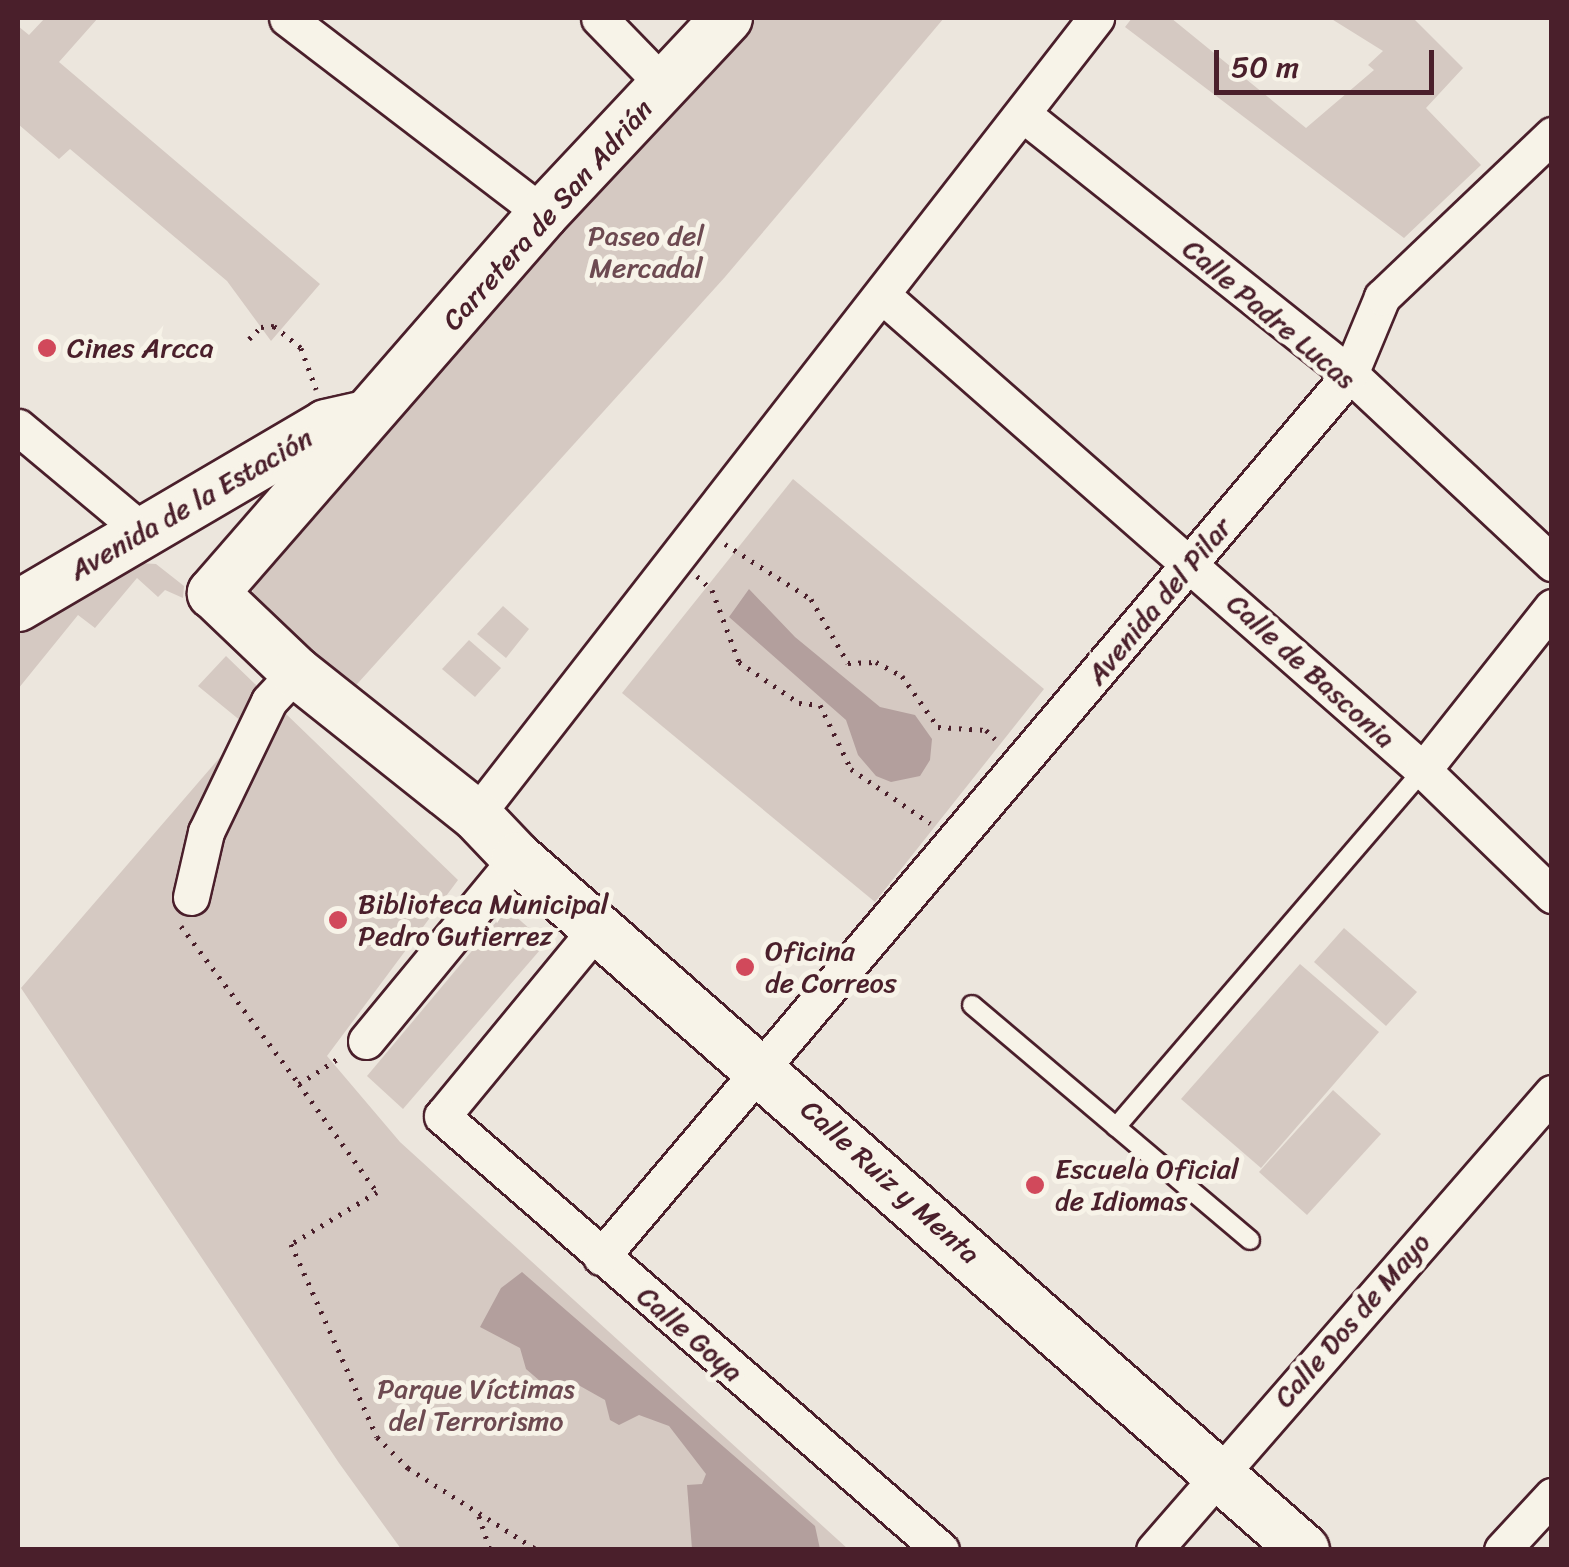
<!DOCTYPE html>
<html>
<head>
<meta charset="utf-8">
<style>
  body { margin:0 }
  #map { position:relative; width:1569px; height:1567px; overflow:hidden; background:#ece6dd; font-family:Sriracha,sans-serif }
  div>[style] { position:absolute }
  .green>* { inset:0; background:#d5c9c2 }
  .water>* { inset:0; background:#b39f9d }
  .path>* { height:5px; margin-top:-2.5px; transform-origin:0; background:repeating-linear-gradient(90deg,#4a1f2b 0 2.5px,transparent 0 10.5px) }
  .roads { filter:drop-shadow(2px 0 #4a1f2b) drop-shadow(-2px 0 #4a1f2b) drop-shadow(0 2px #4a1f2b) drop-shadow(0 -2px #4a1f2b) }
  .lane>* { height:18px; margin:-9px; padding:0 9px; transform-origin:9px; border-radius:9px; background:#f7f3e8 }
  .street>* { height:35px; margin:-17.5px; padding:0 17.5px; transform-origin:17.5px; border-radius:17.5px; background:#f7f3e8 }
  .secondary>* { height:50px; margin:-25px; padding:0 25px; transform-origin:25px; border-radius:25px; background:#f7f3e8 }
  .dots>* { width:28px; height:28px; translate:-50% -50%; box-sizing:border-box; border:5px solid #f7f3e8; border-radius:50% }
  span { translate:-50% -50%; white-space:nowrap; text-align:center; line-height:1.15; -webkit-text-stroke:10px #f7f3e8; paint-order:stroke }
  .street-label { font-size:28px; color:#4a1f2b }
  .park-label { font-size:28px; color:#6d4a51 }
  .poi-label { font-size:28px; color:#4a1f2b }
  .left { translate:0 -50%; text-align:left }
  .frame { position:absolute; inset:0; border:20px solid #4a1f2b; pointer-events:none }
  .scale { position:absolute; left:1214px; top:50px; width:220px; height:45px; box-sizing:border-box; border:5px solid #4a1f2b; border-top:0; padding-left:12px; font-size:30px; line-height:35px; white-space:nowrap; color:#4a1f2b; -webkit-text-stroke:8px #f7f3e8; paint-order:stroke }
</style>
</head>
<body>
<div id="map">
  <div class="green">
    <i style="clip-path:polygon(45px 18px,98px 18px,59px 62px,320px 284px,271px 341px,227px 281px,70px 149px,59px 159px,18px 124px,18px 26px,29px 35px)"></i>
    <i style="clip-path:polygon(752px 18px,944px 18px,725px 277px,349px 693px,251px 599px,254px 585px)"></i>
    <i style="clip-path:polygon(1132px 18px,1171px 18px,1306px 128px,1374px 70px,1368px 65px,1383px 51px,1330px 18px,1413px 18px,1463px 68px,1426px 108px,1481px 165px,1404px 238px,1125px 27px)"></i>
    <i style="clip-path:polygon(793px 479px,1044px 689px,875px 902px,622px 693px)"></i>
    <i style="clip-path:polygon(140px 563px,156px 564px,184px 586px,183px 598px,165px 590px,158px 597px,137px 578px,95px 628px,78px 615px,18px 689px,18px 633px)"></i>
    <i style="clip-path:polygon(503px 606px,529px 629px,506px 658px,477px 634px)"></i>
    <i style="clip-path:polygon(469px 640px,501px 668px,475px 697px,442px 669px)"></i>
    <i style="clip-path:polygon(226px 656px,458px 880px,327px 1056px,400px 1142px,848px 1549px,401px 1549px,339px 1463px,21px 988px,247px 726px,198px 686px)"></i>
    <i style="clip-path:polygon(507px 909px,546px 943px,403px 1109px,367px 1076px)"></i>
    <i style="clip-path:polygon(1344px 928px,1417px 992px,1386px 1026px,1314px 962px)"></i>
    <i style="clip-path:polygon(1300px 964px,1379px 1032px,1261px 1168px,1181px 1099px)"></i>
    <i style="clip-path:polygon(1333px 1090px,1381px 1134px,1307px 1215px,1259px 1172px)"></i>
  </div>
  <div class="water">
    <i style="clip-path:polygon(749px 589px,795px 637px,880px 707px,915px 715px,932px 739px,930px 760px,920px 776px,891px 782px,876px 776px,858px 755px,846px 720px,729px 617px)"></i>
    <i style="clip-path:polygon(522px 1272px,815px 1526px,820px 1549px,692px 1549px,687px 1485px,702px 1484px,706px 1474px,669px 1426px,639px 1415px,619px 1425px,610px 1420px,605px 1400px,573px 1382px,540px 1381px,526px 1369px,520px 1348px,480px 1327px,501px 1288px)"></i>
  </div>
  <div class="path">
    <i style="left:249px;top:339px;width:17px;rotate:-45deg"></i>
    <i style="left:261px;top:327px;width:13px;rotate:-4deg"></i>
    <i style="left:274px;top:326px;width:35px;rotate:39deg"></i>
    <i style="left:301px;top:348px;width:44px;rotate:69.9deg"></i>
    <i style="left:725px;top:544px;width:102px;rotate:32.6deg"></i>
    <i style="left:811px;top:599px;width:74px;rotate:60deg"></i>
    <i style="left:848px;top:663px;width:28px;rotate:-2deg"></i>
    <i style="left:876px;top:662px;width:30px;rotate:28deg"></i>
    <i style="left:902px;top:676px;width:62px;rotate:54.8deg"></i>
    <i style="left:938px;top:727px;width:48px;rotate:3.6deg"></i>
    <i style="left:986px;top:730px;width:17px;rotate:45deg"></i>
    <i style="left:697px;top:576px;width:21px;rotate:43deg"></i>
    <i style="left:712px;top:590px;width:77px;rotate:69.4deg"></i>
    <i style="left:739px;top:662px;width:73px;rotate:34.3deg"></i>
    <i style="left:799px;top:703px;width:21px;rotate:5deg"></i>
    <i style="left:820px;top:705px;width:71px;rotate:64.2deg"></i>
    <i style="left:851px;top:769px;width:96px;rotate:34.4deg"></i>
    <i style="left:181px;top:926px;width:197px;rotate:53.2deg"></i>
    <i style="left:299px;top:1084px;width:51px;rotate:-33.1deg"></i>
    <i style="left:299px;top:1084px;width:133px;rotate:54.2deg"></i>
    <i style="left:377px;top:1192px;width:100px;rotate:148.8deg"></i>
    <i style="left:291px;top:1244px;width:211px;rotate:66deg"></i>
    <i style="left:377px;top:1437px;width:44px;rotate:45deg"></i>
    <i style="left:408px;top:1468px;width:153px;rotate:32.4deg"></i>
    <i style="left:479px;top:1516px;width:36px;rotate:72deg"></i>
  </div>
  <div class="roads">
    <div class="lane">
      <i style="left:972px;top:1005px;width:364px;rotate:40.2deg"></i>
      <i style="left:1116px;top:1127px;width:471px;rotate:-49.3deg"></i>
    </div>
    <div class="street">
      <i style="left:287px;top:18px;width:322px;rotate:37.4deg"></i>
      <i style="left:599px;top:18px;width:96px;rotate:45.8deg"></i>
      <i style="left:1024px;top:115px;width:416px;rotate:38.5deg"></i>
      <i style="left:1350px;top:374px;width:277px;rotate:43.1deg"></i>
      <i style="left:883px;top:296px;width:719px;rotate:41.28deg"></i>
      <i style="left:1423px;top:770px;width:180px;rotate:44.1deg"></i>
      <i style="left:18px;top:427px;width:160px;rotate:39.9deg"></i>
      <i style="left:1423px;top:770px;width:208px;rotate:-51.6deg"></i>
      <i style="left:476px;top:815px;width:1010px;rotate:-52.12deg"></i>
      <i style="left:191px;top:897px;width:67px;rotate:-77deg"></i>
      <i style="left:206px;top:832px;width:145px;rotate:-64.3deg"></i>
      <i style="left:269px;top:701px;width:40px;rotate:-47deg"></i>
      <i style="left:598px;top:927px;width:245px;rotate:129.5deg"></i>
      <i style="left:442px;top:1116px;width:661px;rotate:41.01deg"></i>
      <i style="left:366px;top:1041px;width:237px;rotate:-50.5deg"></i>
      <i style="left:601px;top:1257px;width:1158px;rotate:-49.69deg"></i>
      <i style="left:1350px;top:374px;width:83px;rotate:-67.4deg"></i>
      <i style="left:1382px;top:297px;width:235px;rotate:-43.6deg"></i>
      <i style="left:1154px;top:1550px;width:606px;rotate:-48.95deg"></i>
      <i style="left:1502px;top:1550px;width:74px;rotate:-47.2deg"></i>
    </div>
    <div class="secondary">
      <i style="left:727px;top:18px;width:269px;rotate:133.2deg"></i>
      <i style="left:543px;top:214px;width:503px;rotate:131.05deg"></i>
      <i style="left:213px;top:593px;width:115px;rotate:43.6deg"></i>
      <i style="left:296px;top:672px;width:230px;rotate:38.5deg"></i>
      <i style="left:476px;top:815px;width:59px;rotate:46.4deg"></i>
      <i style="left:517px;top:858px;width:1048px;rotate:41.32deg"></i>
      <i style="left:18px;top:606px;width:357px;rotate:-30.4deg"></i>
      <i style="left:326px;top:425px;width:41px;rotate:-12.7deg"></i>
    </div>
  </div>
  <div class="dots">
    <i style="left:47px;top:348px;background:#d1495b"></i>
    <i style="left:338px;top:920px;background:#d1495b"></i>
    <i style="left:745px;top:967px;background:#d1495b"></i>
    <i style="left:1035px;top:1185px;background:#d1495b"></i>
  </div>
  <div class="street-label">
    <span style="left:548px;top:215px;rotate:-48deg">Carretera de San Adrián</span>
    <span style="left:1269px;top:314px;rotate:40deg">Calle Padre Lucas</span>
    <span style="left:191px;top:504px;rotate:-30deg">Avenida de la Estación</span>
    <span style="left:1159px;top:601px;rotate:-50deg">Avenida del Pilar</span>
    <span style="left:1311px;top:671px;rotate:42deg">Calle de Basconia</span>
    <span style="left:890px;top:1182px;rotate:42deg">Calle Ruiz y Menta</span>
    <span style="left:1352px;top:1320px;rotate:-49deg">Calle Dos de Mayo</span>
    <span style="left:690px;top:1334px;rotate:41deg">Calle Goya</span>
  </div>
  <div class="park-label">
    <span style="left:646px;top:252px">Paseo del<br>Mercadal</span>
    <span style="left:476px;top:1405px">Parque Víctimas<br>del Terrorismo</span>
  </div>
  <div class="poi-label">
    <span class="left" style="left:67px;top:348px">Cines Arcca</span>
    <span class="left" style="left:358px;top:920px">Biblioteca Municipal<br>Pedro Gutierrez</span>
    <span class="left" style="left:765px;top:967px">Oficina<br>de Correos</span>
    <span class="left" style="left:1055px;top:1185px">Escuela Oficial<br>de Idiomas</span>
  </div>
  <div class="frame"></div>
  <div class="scale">50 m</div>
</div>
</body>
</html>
